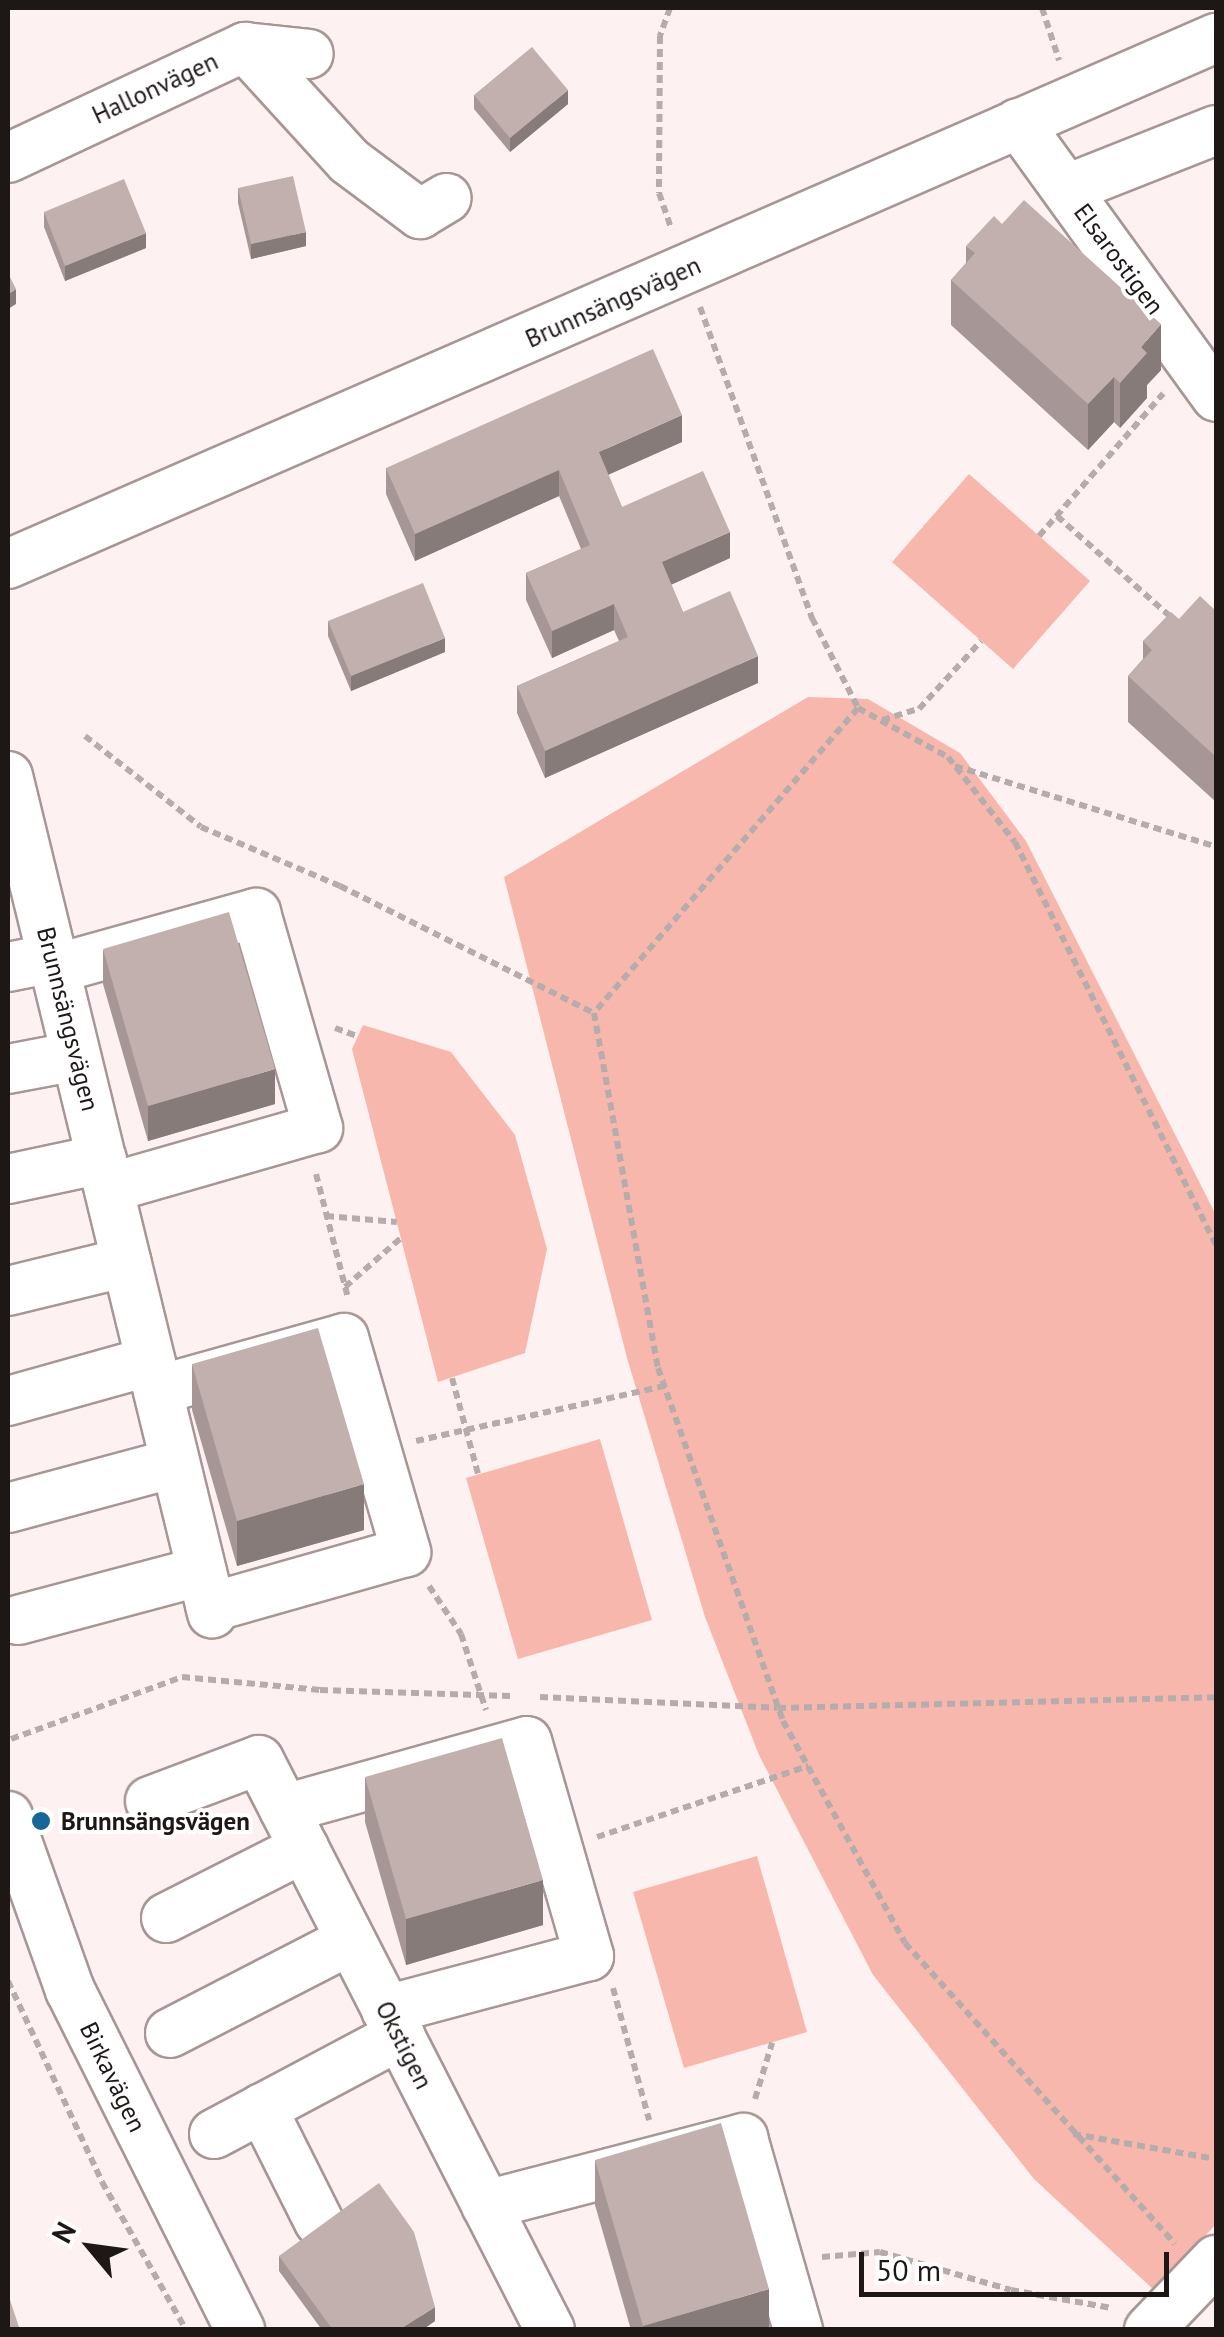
<!DOCTYPE html>
<html>
<head>
<meta charset="utf-8">
<style>
  body { margin:0 }
  #map { position:relative; width:1224px; height:2337px; overflow:hidden; background:#fdf2f1; font-family:"PT Sans",sans-serif }
  div>[style] { position:absolute }
  .green>* { inset:0; background:#f8b7ad }
  .path>* { height:6px; margin-top:-3px; transform-origin:0; background:repeating-linear-gradient(90deg,#b5acab 0 8px,transparent 0 13px) }
  .roads { filter:drop-shadow(2px 0 #a79794) drop-shadow(-2px 0 #a79794) drop-shadow(0 2px #a79794) drop-shadow(0 -2px #a79794) }
  .minor>* { height:48px; margin:-24px; padding:0 24px; transform-origin:24px; border-radius:24px; background:#fff }
  .wall>* { inset:0; background:#a69796 }
  .shaded-wall>* { inset:0; background:#877b7a }
  .building>* { inset:0; background:#c1b0ae }
  .dots>* { width:28px; height:28px; translate:-50% -50%; box-sizing:border-box; border:5px solid #fff; border-radius:50% }
  span { translate:-50% -50%; white-space:nowrap; text-align:center; line-height:1.15; -webkit-text-stroke:8px #fff; paint-order:stroke }
  .street-label { font-size:25px; color:#1d1716 }
  .poi-label { font-size:25px; color:#1d1716; font-weight:700 }
  .left { translate:0 -50%; text-align:left }
  .frame { position:absolute; inset:0; border:10px solid #1d1716; pointer-events:none }
  .north { position:absolute; left:40px; top:2197px; width:100px; height:100px; -webkit-text-stroke:8px #fff; paint-order:stroke; rotate:299deg; font-size:28px; font-weight:700; line-height:40px; text-align:center; color:#1d1716 }
  .north::after { content:''; display:block; margin:auto; width:35px; height:45px; background:#1d1716; clip-path:polygon(50% 0,100% 100%,50% 72%,0 100%) }
  .scale { position:absolute; left:859px; top:2252px; width:310px; height:45px; box-sizing:border-box; border:5px solid #1d1716; border-top:0; padding-left:12px; font-size:30px; line-height:35px; white-space:nowrap; color:#1d1716; -webkit-text-stroke:8px #fff; paint-order:stroke }
</style>
</head>
<body>
<div id="map">
  <div class="green">
    <i style="clip-path:polygon(969px 474px,1090px 581px,1013px 669px,892px 562px)"></i>
    <i style="clip-path:polygon(808px 697px,868px 699px,960px 753px,1026px 841px,1216px 1215px,1216px 2224px,1155px 2291px,1034px 2179px,873px 1975px,759px 1755px,705px 1617px,627px 1358px,504px 877px)"></i>
    <i style="clip-path:polygon(363px 1025px,451px 1052px,515px 1135px,547px 1249px,525px 1353px,438px 1382px,352px 1049px)"></i>
    <i style="clip-path:polygon(600px 1439px,652px 1620px,518px 1659px,466px 1478px)"></i>
    <i style="clip-path:polygon(757px 1856px,807px 2032px,684px 2068px,633px 1892px)"></i>
  </div>
  <div class="path">
    <i style="left:670px;top:8px;width:30px;rotate:110deg"></i>
    <i style="left:660px;top:36px;width:157px;rotate:90.4deg"></i>
    <i style="left:659px;top:193px;width:39px;rotate:71deg"></i>
    <i style="left:1042px;top:8px;width:55px;rotate:71.9deg"></i>
    <i style="left:700px;top:307px;width:331px;rotate:70.2deg"></i>
    <i style="left:812px;top:618px;width:101px;rotate:62.9deg"></i>
    <i style="left:858px;top:708px;width:403px;rotate:130.9deg"></i>
    <i style="left:594px;top:1013px;width:361px;rotate:79.8deg"></i>
    <i style="left:658px;top:1368px;width:374px;rotate:70.5deg"></i>
    <i style="left:783px;top:1721px;width:253px;rotate:61.2deg"></i>
    <i style="left:905px;top:1943px;width:404px;rotate:48.1deg"></i>
    <i style="left:1057px;top:516px;width:154px;rotate:41.6deg"></i>
    <i style="left:1039px;top:536px;width:189px;rotate:-48.9deg"></i>
    <i style="left:858px;top:708px;width:102px;rotate:28.6deg"></i>
    <i style="left:948px;top:757px;width:108px;rotate:51.8deg"></i>
    <i style="left:1015px;top:842px;width:450px;rotate:63.5deg"></i>
    <i style="left:882px;top:720px;width:39px;rotate:-17deg"></i>
    <i style="left:919px;top:709px;width:92px;rotate:-47.6deg"></i>
    <i style="left:85px;top:736px;width:147px;rotate:38.1deg"></i>
    <i style="left:201px;top:827px;width:151px;rotate:23deg"></i>
    <i style="left:340px;top:886px;width:284px;rotate:26.6deg"></i>
    <i style="left:955px;top:766px;width:273px;rotate:17.2deg"></i>
    <i style="left:335px;top:1028px;width:23px;rotate:20deg"></i>
    <i style="left:316px;top:1174px;width:128px;rotate:75.5deg"></i>
    <i style="left:326px;top:1216px;width:71px;rotate:4.8deg"></i>
    <i style="left:345px;top:1287px;width:74px;rotate:-41.2deg"></i>
    <i style="left:452px;top:1378px;width:99px;rotate:74.8deg"></i>
    <i style="left:416px;top:1441px;width:255px;rotate:-12.5deg"></i>
    <i style="left:429px;top:1586px;width:58px;rotate:56.3deg"></i>
    <i style="left:461px;top:1634px;width:80px;rotate:71.8deg"></i>
    <i style="left:540px;top:1697px;width:238px;rotate:2.6deg"></i>
    <i style="left:778px;top:1708px;width:438px;rotate:-1.4deg"></i>
    <i style="left:11px;top:1739px;width:182px;rotate:-19.9deg"></i>
    <i style="left:182px;top:1677px;width:139px;rotate:5.4deg"></i>
    <i style="left:320px;top:1690px;width:193px;rotate:1.8deg"></i>
    <i style="left:597px;top:1837px;width:223px;rotate:-18.6deg"></i>
    <i style="left:8px;top:1981px;width:222px;rotate:64.9deg"></i>
    <i style="left:102px;top:2182px;width:168px;rotate:60.4deg"></i>
    <i style="left:613px;top:1988px;width:137px;rotate:74.7deg"></i>
    <i style="left:755px;top:2099px;width:59px;rotate:-73.1deg"></i>
    <i style="left:1073px;top:2134px;width:145px;rotate:9.9deg"></i>
    <i style="left:822px;top:2257px;width:58px;rotate:-4.9deg"></i>
    <i style="left:880px;top:2252px;width:136px;rotate:16.2deg"></i>
    <i style="left:1011px;top:2290px;width:102px;rotate:10.2deg"></i>
  </div>
  <div class="roads">
    <div class="minor">
      <i style="left:245px;top:47px;width:154px;rotate:47.6deg"></i>
      <i style="left:349px;top:161px;width:89px;rotate:36.7deg"></i>
      <i style="left:420px;top:214px;width:31px;rotate:-31deg"></i>
      <i style="left:1018px;top:123px;width:338px;rotate:54.1deg"></i>
      <i style="left:8px;top:158px;width:262px;rotate:-25.1deg"></i>
      <i style="left:245px;top:47px;width:64px;rotate:6.2deg"></i>
      <i style="left:1067px;top:189px;width:160px;rotate:-21.6deg"></i>
      <i style="left:8px;top:564px;width:1318px;rotate:-23.53deg"></i>
      <i style="left:8px;top:776px;width:862px;rotate:76.3deg"></i>
      <i style="left:8px;top:967px;width:46px;rotate:-11.3deg"></i>
      <i style="left:55px;top:969px;width:209px;rotate:-15.6deg"></i>
      <i style="left:256px;top:913px;width:224px;rotate:73.9deg"></i>
      <i style="left:318px;top:1128px;width:217px;rotate:164deg"></i>
      <i style="left:8px;top:1069px;width:69px;rotate:-10.8deg"></i>
      <i style="left:8px;top:1179px;width:96px;rotate:-12deg"></i>
      <i style="left:8px;top:1291px;width:122px;rotate:-13.7deg"></i>
      <i style="left:158px;top:1390px;width:193px;rotate:-15.6deg"></i>
      <i style="left:344px;top:1338px;width:223px;rotate:73.8deg"></i>
      <i style="left:406px;top:1552px;width:203px;rotate:164.2deg"></i>
      <i style="left:8px;top:1401px;width:148px;rotate:-15.6deg"></i>
      <i style="left:8px;top:1508px;width:173px;rotate:-15.1deg"></i>
      <i style="left:18px;top:1620px;width:190px;rotate:-14.9deg"></i>
      <i style="left:150px;top:1801px;width:116px;rotate:-20.6deg"></i>
      <i style="left:259px;top:1760px;width:640px;rotate:62.95deg"></i>
      <i style="left:284px;top:1809px;width:252px;rotate:-15.6deg"></i>
      <i style="left:527px;top:1741px;width:224px;rotate:73.9deg"></i>
      <i style="left:589px;top:1956px;width:210px;rotate:165.1deg"></i>
      <i style="left:8px;top:1816px;width:185px;rotate:70.4deg"></i>
      <i style="left:70px;top:1990px;width:380px;rotate:63.4deg"></i>
      <i style="left:166px;top:1918px;width:155px;rotate:-26.9deg"></i>
      <i style="left:170px;top:2033px;width:203px;rotate:-27.2deg"></i>
      <i style="left:262px;top:2108px;width:127px;rotate:63.4deg"></i>
      <i style="left:214px;top:2134px;width:211px;rotate:-28deg"></i>
      <i style="left:486px;top:2205px;width:266px;rotate:-14.6deg"></i>
      <i style="left:743px;top:2138px;width:200px;rotate:74deg"></i>
      <i style="left:1149px;top:2330px;width:97px;rotate:-46.3deg"></i>
    </div>
  </div>
  <div class="wall">
    <i style="clip-path:polygon(474px 95px,568px 104px,510px 152px,474px 109px)"></i>
    <i style="clip-path:polygon(238px 188px,306px 246px,251px 259px,238px 203px)"></i>
    <i style="clip-path:polygon(44px 212px,146px 248px,65px 281px,44px 227px)"></i>
    <i style="clip-path:polygon(966px 246px,1161px 370px,1147px 385px,1147px 398px,1120px 428px,1114px 422px,1088px 450px,951px 325px,951px 280px,966px 263px)"></i>
    <i style="clip-path:polygon(682px 442px,608px 474px,622px 507px,730px 558px,671px 584px,683px 612px,758px 683px,545px 778px,517px 713px,517px 686px,619px 641px,614px 630px,552px 658px,526px 600px,526px 573px,581px 549px,559px 496px,415px 561px,386px 494px,386px 468px)"></i>
    <i style="clip-path:polygon(1216px 611px,1216px 802px,1128px 722px,1128px 676px,1143px 659px,1143px 641px,1179px 619px)"></i>
    <i style="clip-path:polygon(328px 621px,445px 652px,351px 691px,328px 636px)"></i>
    <i style="clip-path:polygon(103px 949px,275px 1104px,148px 1141px,103px 984px)"></i>
    <i style="clip-path:polygon(192px 1364px,364px 1530px,237px 1566px,192px 1410px)"></i>
    <i style="clip-path:polygon(365px 1777px,543px 1925px,406px 1965px,365px 1822px)"></i>
    <i style="clip-path:polygon(595px 2160px,769px 2330px,631px 2330px,595px 2205px)"></i>
    <i style="clip-path:polygon(279px 2256px,435px 2321px,422px 2330px,322px 2330px,279px 2271px)"></i>
  </div>
  <div class="shaded-wall">
    <i style="clip-path:polygon(568px 90px,568px 104px,510px 152px,510px 138px)"></i>
    <i style="clip-path:polygon(306px 232px,306px 246px,251px 259px,251px 244px)"></i>
    <i style="clip-path:polygon(146px 233px,146px 248px,65px 281px,65px 266px)"></i>
    <i style="clip-path:polygon(16px 289px,16px 304px,8px 309px,8px 294px)"></i>
    <i style="clip-path:polygon(1161px 324px,1161px 370px,1147px 385px,1147px 398px,1120px 428px,1120px 383px,1141px 347px)"></i>
    <i style="clip-path:polygon(1114px 377px,1114px 422px,1088px 450px,1088px 404px)"></i>
    <i style="clip-path:polygon(682px 415px,682px 442px,599px 479px,599px 452px)"></i>
    <i style="clip-path:polygon(559px 470px,559px 496px,415px 561px,415px 534px)"></i>
    <i style="clip-path:polygon(730px 532px,730px 558px,662px 589px,662px 562px)"></i>
    <i style="clip-path:polygon(614px 604px,614px 630px,552px 658px,552px 631px)"></i>
    <i style="clip-path:polygon(445px 638px,445px 652px,351px 691px,351px 676px)"></i>
    <i style="clip-path:polygon(758px 656px,758px 683px,545px 778px,545px 751px)"></i>
    <i style="clip-path:polygon(275px 1069px,275px 1104px,148px 1141px,148px 1106px)"></i>
    <i style="clip-path:polygon(364px 1484px,364px 1530px,237px 1566px,237px 1521px)"></i>
    <i style="clip-path:polygon(543px 1880px,543px 1925px,406px 1965px,406px 1919px)"></i>
    <i style="clip-path:polygon(769px 2289px,769px 2330px,643px 2330px,643px 2326px)"></i>
    <i style="clip-path:polygon(435px 2307px,435px 2321px,422px 2330px,399px 2330px)"></i>
  </div>
  <div class="building">
    <i style="clip-path:polygon(532px 47px,568px 90px,510px 138px,474px 95px)"></i>
    <i style="clip-path:polygon(293px 176px,306px 232px,251px 244px,238px 188px)"></i>
    <i style="clip-path:polygon(124px 179px,146px 233px,65px 266px,44px 212px)"></i>
    <i style="clip-path:polygon(1024px 200px,1161px 324px,1141px 347px,1147px 353px,1120px 383px,1114px 377px,1088px 404px,951px 280px,975px 253px,966px 246px,994px 216px,1002px 224px)"></i>
    <i style="clip-path:polygon(8px 273px,16px 289px,8px 294px)"></i>
    <i style="clip-path:polygon(653px 349px,682px 415px,599px 452px,622px 507px,703px 471px,730px 532px,662px 562px,683px 612px,730px 591px,758px 656px,545px 751px,517px 686px,628px 637px,614px 604px,552px 631px,526px 573px,590px 545px,559px 470px,415px 534px,386px 468px)"></i>
    <i style="clip-path:polygon(423px 583px,445px 638px,351px 676px,328px 621px)"></i>
    <i style="clip-path:polygon(1200px 596px,1216px 611px,1216px 757px,1128px 676px,1152px 650px,1143px 641px,1171px 612px,1179px 619px)"></i>
    <i style="clip-path:polygon(229px 912px,275px 1069px,148px 1106px,103px 949px)"></i>
    <i style="clip-path:polygon(318px 1328px,364px 1484px,237px 1521px,192px 1364px)"></i>
    <i style="clip-path:polygon(502px 1738px,543px 1880px,406px 1919px,365px 1777px)"></i>
    <i style="clip-path:polygon(721px 2123px,769px 2289px,643px 2326px,595px 2160px)"></i>
    <i style="clip-path:polygon(379px 2183px,414px 2232px,435px 2307px,399px 2330px,333px 2330px,279px 2256px)"></i>
    <i style="clip-path:polygon(8px 2294px,20px 2330px,8px 2330px)"></i>
  </div>
  <div class="dots">
    <i style="left:41px;top:1821px;background:#166698"></i>
  </div>
  <div class="street-label">
    <span style="left:155px;top:88px;rotate:-25deg">Hallonvägen</span>
    <span style="left:1119px;top:259px;rotate:53deg">Elsarostigen</span>
    <span style="left:613px;top:302px;rotate:-24deg">Brunnsängsvägen</span>
    <span style="left:68px;top:1019px;rotate:76deg">Brunnsängsvägen</span>
    <span style="left:404px;top:2045px;rotate:63deg">Okstigen</span>
    <span style="left:113px;top:2077px;rotate:64deg">Birkavägen</span>
  </div>
  <div class="poi-label">
    <span class="left" style="left:61px;top:1821px">Brunnsängsvägen</span>
  </div>
  <div class="frame"></div>
  <div class="north">N</div>
  <div class="scale">50 m</div>
</div>
</body>
</html>
